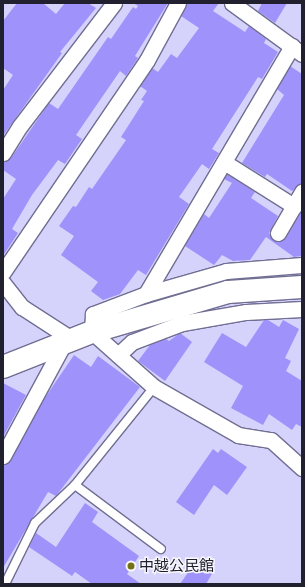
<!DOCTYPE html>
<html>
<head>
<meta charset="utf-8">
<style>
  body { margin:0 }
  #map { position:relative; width:305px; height:587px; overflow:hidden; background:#d5d3fc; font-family:Commissioner,"Noto Sans JP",sans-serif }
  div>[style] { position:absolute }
  .building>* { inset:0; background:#9f92fa }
  .roads { filter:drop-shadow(1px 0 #706e92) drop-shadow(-1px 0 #706e92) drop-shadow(0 1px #706e92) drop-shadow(0 -1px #706e92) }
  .lane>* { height:8px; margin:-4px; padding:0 4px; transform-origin:4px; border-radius:4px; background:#fff }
  .street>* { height:15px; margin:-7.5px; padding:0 7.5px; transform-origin:7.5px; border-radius:7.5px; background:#fff }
  .secondary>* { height:22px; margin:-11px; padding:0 11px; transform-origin:11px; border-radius:11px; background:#fff }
  .dots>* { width:11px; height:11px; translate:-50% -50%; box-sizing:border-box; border:2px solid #f8f8fc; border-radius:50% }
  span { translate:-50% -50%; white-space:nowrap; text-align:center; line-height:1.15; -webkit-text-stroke:3px #f8f8fc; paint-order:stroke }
  .poi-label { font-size:15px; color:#21202f }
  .left { translate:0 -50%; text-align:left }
  .frame { position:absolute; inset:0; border:4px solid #21202f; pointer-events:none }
</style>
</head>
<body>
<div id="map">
  <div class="building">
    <i style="clip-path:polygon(17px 3px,43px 3px,56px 14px,65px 3px,88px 3px,96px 8px,60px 52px,62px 53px,3px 136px,3px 90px,13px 75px,3px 68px,3px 21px)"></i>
    <i style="clip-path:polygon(133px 3px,168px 3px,135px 56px,138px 58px,126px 76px,120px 71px,76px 135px,82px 139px,65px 164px,58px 160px,32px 195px,12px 229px,18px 233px,3px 256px,3px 199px,16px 179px,3px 170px,3px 162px,11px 158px,49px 103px,58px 109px,108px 37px,111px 39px,133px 7px,136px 9px,138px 6px)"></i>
    <i style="clip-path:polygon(187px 3px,219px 3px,213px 11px,245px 32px,249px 26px,266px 39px,264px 43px,278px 52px,262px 79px,258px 77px,212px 149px,219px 153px,209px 169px,202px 164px,179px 197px,189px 204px,146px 275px,138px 270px,120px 294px,103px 300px,91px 291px,98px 282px,61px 255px,74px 236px,59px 226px,73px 206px,76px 207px,89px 187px,92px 189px,126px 140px,121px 137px,144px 101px,141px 100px,147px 91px,140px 86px,152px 68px,158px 72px,171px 54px,177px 58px,199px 28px,181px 16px)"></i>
    <i style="clip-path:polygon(262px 3px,287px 3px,275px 23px,258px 11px)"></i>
    <i style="clip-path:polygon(290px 66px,302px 74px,302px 183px,292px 191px,267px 174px,265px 177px,242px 163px,284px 95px,277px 89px)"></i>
    <i style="clip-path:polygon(227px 174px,255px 192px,251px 198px,278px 216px,269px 233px,274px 241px,282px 241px,286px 238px,302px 210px,302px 256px,294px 257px,266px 237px,250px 260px,233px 261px,222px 255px,214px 265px,185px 246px,204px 214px,209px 218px,232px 183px,224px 179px)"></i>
    <i style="clip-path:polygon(264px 320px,268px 320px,279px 327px,283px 320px,299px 329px,285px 358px,291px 361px,286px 371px,302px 381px,302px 427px,296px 424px,292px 430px,269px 414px,263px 425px,231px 408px,243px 386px,204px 362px,222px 333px,246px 347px)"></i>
    <i style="clip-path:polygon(180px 333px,192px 342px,165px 381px,138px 361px,150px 345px,166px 339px,169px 341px)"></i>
    <i style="clip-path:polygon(74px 355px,91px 367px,98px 356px,140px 387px,56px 496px,48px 492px,3px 568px,3px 465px,11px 460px,44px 399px)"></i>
    <i style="clip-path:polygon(3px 383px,26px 395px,3px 437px)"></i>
    <i style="clip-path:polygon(213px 449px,218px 453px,221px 449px,247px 467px,227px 495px,214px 485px,194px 515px,176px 502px)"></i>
    <i style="clip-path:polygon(85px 503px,98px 512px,92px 522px,139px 556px,127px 574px,141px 584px,92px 584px,75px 572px,72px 576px,29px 547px,36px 533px,56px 547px)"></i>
    <i style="clip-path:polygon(196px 561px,213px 572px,206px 584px,180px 584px)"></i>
  </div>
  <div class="roads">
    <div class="lane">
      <i style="left:75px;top:485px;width:107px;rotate:36.7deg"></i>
      <i style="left:5px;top:584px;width:68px;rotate:-63.8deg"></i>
      <i style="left:35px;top:523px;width:55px;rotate:-43.5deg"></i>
      <i style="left:75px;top:485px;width:126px;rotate:-51.1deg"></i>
    </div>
    <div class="street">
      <i style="left:232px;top:3px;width:87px;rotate:36.1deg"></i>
      <i style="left:292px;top:46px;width:288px;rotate:120.5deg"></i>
      <i style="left:146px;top:294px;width:57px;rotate:159.3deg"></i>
      <i style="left:93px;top:314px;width:18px;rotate:93deg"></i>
      <i style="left:92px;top:332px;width:83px;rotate:41.6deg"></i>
      <i style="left:154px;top:387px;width:97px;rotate:29.7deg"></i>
      <i style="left:238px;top:435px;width:33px;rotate:9deg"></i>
      <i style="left:271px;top:440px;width:42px;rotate:42.1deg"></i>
      <i style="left:3px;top:153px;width:32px;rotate:-58deg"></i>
      <i style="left:20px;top:126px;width:155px;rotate:-52.6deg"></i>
      <i style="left:224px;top:162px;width:83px;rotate:32.2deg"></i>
      <i style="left:278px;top:233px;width:48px;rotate:-59.7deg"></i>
      <i style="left:3px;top:272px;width:256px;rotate:-55.8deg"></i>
      <i style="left:147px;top:60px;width:65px;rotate:-61.5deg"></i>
      <i style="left:3px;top:283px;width:31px;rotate:52deg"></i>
      <i style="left:22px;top:307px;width:61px;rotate:32.9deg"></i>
      <i style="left:146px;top:294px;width:83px;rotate:-16deg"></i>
      <i style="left:226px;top:271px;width:76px;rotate:-4.5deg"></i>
      <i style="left:118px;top:355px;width:19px;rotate:-43deg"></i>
      <i style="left:132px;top:342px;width:53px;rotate:-20.8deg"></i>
      <i style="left:182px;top:323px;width:65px;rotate:-9.8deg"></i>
      <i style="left:246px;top:312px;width:56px;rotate:-3.1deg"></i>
      <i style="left:3px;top:456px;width:128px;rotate:-61.6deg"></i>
    </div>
    <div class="secondary">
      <i style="left:3px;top:367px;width:96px;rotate:-21.5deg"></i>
      <i style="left:92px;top:332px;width:142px;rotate:-16.4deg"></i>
      <i style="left:228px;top:292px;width:74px;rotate:-3.9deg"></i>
    </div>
  </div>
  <div class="dots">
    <i style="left:131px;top:566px;background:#757215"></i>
  </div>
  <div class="poi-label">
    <span class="left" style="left:139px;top:566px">中越公民館</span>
  </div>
  <div class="frame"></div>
</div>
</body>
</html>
